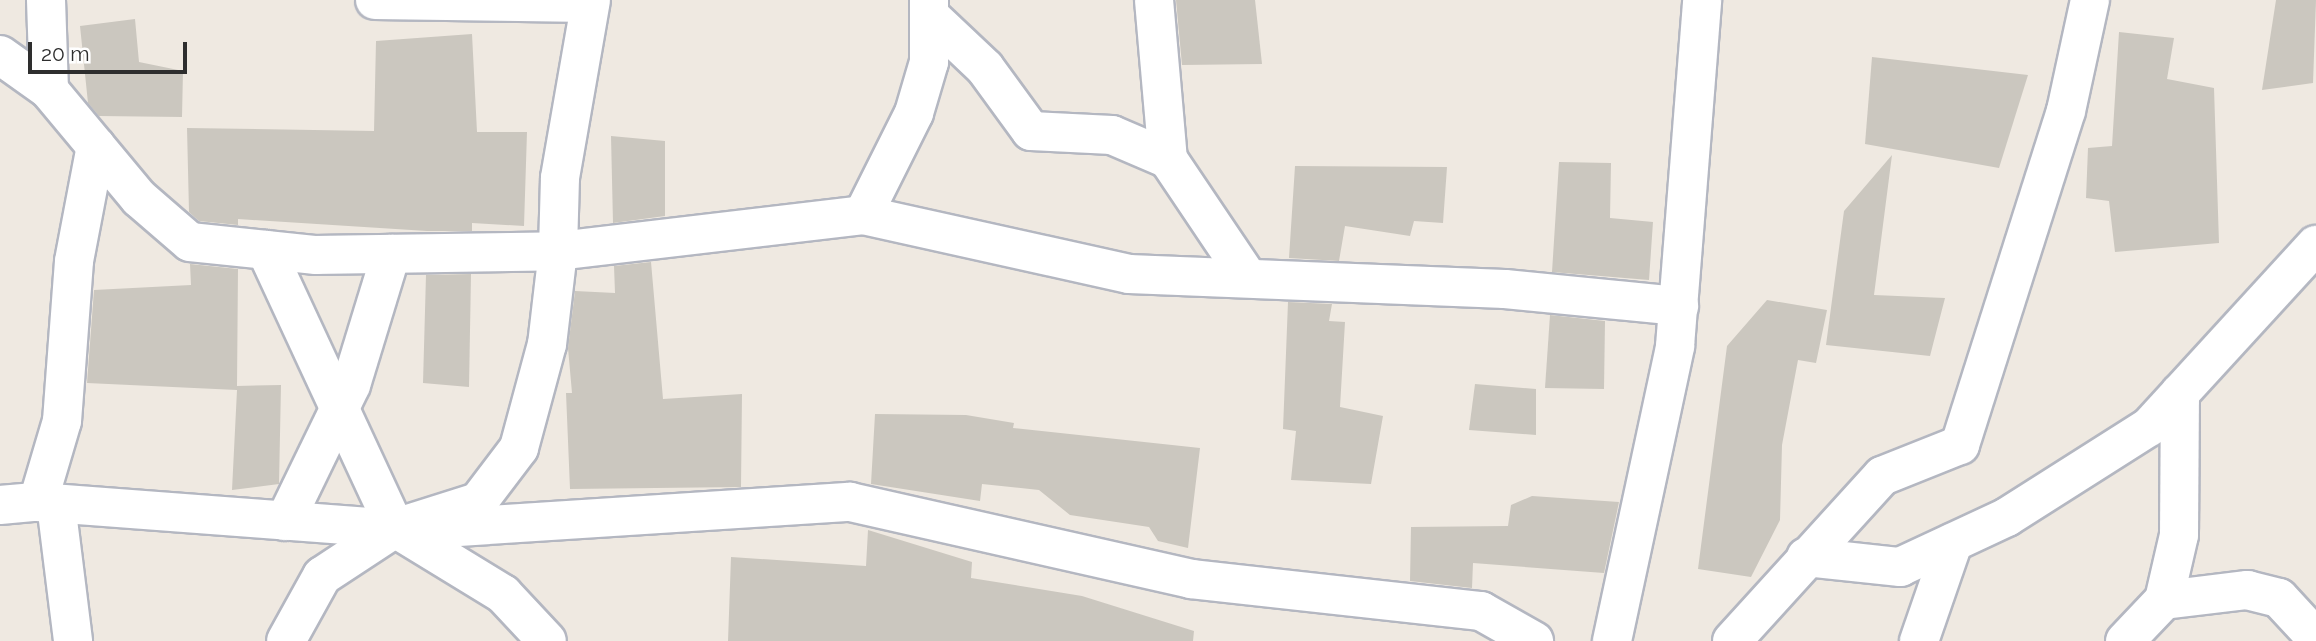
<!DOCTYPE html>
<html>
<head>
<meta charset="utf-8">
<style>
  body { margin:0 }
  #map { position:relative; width:2316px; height:641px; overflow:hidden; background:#efe9e1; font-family:Raleway,sans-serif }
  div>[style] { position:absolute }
  .building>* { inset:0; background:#cbc7bf }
  .roads { filter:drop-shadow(2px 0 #b4b7c1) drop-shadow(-2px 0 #b4b7c1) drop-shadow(0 2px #b4b7c1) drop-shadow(0 -2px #b4b7c1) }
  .minor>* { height:38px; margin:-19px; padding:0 19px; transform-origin:19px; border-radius:19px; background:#fff }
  span { translate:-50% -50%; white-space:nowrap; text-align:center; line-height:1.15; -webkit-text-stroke:7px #fff; paint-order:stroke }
  .scale { position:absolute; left:28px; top:42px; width:159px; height:32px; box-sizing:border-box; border:4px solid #2e2e2e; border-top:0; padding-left:9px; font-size:21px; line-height:24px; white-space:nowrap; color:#2e2e2e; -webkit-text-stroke:5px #fff; paint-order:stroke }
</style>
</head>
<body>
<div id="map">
  <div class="building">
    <i style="clip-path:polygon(1176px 0,1255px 0,1262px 64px,1182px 65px)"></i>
    <i style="clip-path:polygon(2276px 0,2316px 0,2313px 83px,2262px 90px)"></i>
    <i style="clip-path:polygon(135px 19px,139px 62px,183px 71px,182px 117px,99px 116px,88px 103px,80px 26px)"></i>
    <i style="clip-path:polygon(2119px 32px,2174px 38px,2167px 79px,2214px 88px,2219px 243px,2115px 252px,2109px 201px,2086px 198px,2088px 148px,2112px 146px)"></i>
    <i style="clip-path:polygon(472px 34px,477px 132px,527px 132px,524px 226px,472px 223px,472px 231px,427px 231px,238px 219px,238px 225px,199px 221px,189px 212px,187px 128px,374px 131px,376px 41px)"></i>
    <i style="clip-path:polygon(1872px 57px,2028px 75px,1999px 168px,1865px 144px)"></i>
    <i style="clip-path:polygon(611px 136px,665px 141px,665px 216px,613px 223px)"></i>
    <i style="clip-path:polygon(1892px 155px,1874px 295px,1945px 298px,1930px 356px,1826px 345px,1844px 211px)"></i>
    <i style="clip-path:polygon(1559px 162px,1611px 163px,1610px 218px,1653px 222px,1649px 280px,1552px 272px)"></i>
    <i style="clip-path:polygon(1295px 166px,1447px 167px,1443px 223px,1414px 221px,1410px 236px,1345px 226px,1339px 261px,1289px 258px)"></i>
    <i style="clip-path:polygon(651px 262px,663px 399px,742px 394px,741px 487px,570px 489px,566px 393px,572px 393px,568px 348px,575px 291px,615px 293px,614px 266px)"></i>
    <i style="clip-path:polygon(190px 264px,238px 269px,237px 386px,281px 385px,279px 484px,232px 490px,237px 390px,87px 383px,94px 290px,191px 285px)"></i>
    <i style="clip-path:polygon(471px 274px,469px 387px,423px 383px,426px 275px)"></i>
    <i style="clip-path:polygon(1767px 300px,1827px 310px,1816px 363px,1798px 360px,1782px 445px,1780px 520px,1751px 577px,1698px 569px,1727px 346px)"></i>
    <i style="clip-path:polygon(1288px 302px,1332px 304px,1329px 321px,1345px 322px,1340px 407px,1383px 416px,1371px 484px,1291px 480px,1296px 431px,1283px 429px)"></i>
    <i style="clip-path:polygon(1550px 315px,1605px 321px,1604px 389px,1545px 388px)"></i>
    <i style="clip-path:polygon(1475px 384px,1536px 389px,1536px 435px,1469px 430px)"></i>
    <i style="clip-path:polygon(875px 414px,966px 415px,1014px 423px,1013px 428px,1200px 448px,1188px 548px,1158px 541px,1149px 527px,1070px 515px,1039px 490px,982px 484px,980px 501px,871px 484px)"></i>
    <i style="clip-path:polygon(1532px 496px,1619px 502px,1604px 573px,1473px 563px,1472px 588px,1410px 581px,1411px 527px,1508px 526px,1511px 505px)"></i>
    <i style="clip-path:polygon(868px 530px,972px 562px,971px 578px,1082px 596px,1194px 631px,1193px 641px,728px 641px,731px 557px,866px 566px)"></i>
  </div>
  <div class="roads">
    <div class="minor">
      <i style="left:46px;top:0;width:90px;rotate:88.1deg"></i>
      <i style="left:375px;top:0;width:215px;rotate:0.8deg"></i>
      <i style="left:591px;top:0;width:181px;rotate:99.9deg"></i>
      <i style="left:560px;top:178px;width:73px;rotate:91.6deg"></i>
      <i style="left:558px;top:251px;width:307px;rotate:-6.7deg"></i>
      <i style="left:863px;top:215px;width:272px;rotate:12.5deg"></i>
      <i style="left:1129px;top:274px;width:376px;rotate:2.3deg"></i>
      <i style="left:1505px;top:289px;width:175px;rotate:5.6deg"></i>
      <i style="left:1154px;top:0;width:160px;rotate:85deg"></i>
      <i style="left:929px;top:15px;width:77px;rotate:43.4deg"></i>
      <i style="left:985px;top:68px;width:78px;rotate:53.9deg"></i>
      <i style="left:1031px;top:131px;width:81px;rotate:2.8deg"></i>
      <i style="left:1112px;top:135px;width:61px;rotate:23.2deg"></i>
      <i style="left:1168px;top:159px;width:143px;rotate:56.1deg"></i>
      <i style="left:0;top:55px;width:60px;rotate:35.5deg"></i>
      <i style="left:49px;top:90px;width:141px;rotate:50.2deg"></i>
      <i style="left:139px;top:198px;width:67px;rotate:40.8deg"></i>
      <i style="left:190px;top:242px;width:127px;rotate:5.9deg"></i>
      <i style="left:316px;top:255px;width:242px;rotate:-0.9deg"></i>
      <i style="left:558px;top:251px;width:94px;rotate:96.7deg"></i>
      <i style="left:547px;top:344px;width:108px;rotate:105.1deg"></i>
      <i style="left:519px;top:448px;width:68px;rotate:127.2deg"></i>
      <i style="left:478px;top:502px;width:87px;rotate:162.6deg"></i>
      <i style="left:395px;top:528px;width:87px;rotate:146.7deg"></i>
      <i style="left:322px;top:576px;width:74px;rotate:119deg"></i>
      <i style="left:863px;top:215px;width:114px;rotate:-63.4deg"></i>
      <i style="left:914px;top:113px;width:53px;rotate:-73.6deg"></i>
      <i style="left:929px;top:62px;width:62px;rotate:-90deg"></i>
      <i style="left:266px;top:250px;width:306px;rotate:65.1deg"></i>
      <i style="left:395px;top:528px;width:127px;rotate:31.4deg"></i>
      <i style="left:503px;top:594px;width:64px;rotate:46.9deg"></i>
      <i style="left:38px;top:502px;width:84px;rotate:-73.5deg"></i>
      <i style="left:62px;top:421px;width:160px;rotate:-85.7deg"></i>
      <i style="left:74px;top:261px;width:117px;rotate:-79.2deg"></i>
      <i style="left:56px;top:504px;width:138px;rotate:82.9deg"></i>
      <i style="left:0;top:505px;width:38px;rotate:-5deg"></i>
      <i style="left:38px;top:502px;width:375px;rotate:4.3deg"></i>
      <i style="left:412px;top:530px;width:439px;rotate:-3.7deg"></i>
      <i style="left:850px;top:502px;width:350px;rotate:12.7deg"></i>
      <i style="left:1191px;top:579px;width:292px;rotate:6.3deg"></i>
      <i style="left:1481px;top:611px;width:61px;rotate:29.5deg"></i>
      <i style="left:285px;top:521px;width:151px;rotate:-64.1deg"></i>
      <i style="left:351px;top:385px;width:137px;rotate:-73deg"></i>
      <i style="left:1806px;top:557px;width:95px;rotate:6.1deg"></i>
      <i style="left:1900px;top:567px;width:118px;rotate:-25deg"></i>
      <i style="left:2007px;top:517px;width:168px;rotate:-32.4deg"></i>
      <i style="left:2149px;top:427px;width:247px;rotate:-47.5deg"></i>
      <i style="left:2164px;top:600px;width:84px;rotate:-6.9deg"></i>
      <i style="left:2247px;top:590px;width:33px;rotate:14deg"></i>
      <i style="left:2279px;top:598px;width:54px;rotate:47.2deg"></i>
      <i style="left:1612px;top:641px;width:302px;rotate:-77.9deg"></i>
      <i style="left:1675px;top:346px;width:347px;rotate:-85.5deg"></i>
      <i style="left:1732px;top:641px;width:223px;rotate:-47.7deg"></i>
      <i style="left:1882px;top:476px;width:84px;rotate:-21.7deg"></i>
      <i style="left:1960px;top:445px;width:350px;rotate:-72.4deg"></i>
      <i style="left:2066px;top:111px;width:114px;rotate:-77.8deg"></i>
      <i style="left:1919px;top:641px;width:104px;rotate:-70.9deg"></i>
      <i style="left:2125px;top:641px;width:57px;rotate:-46.4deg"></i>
      <i style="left:2164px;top:600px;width:67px;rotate:-77deg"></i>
      <i style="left:2179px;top:535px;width:142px;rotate:-89.6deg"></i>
    </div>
  </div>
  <div class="scale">20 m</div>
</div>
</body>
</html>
